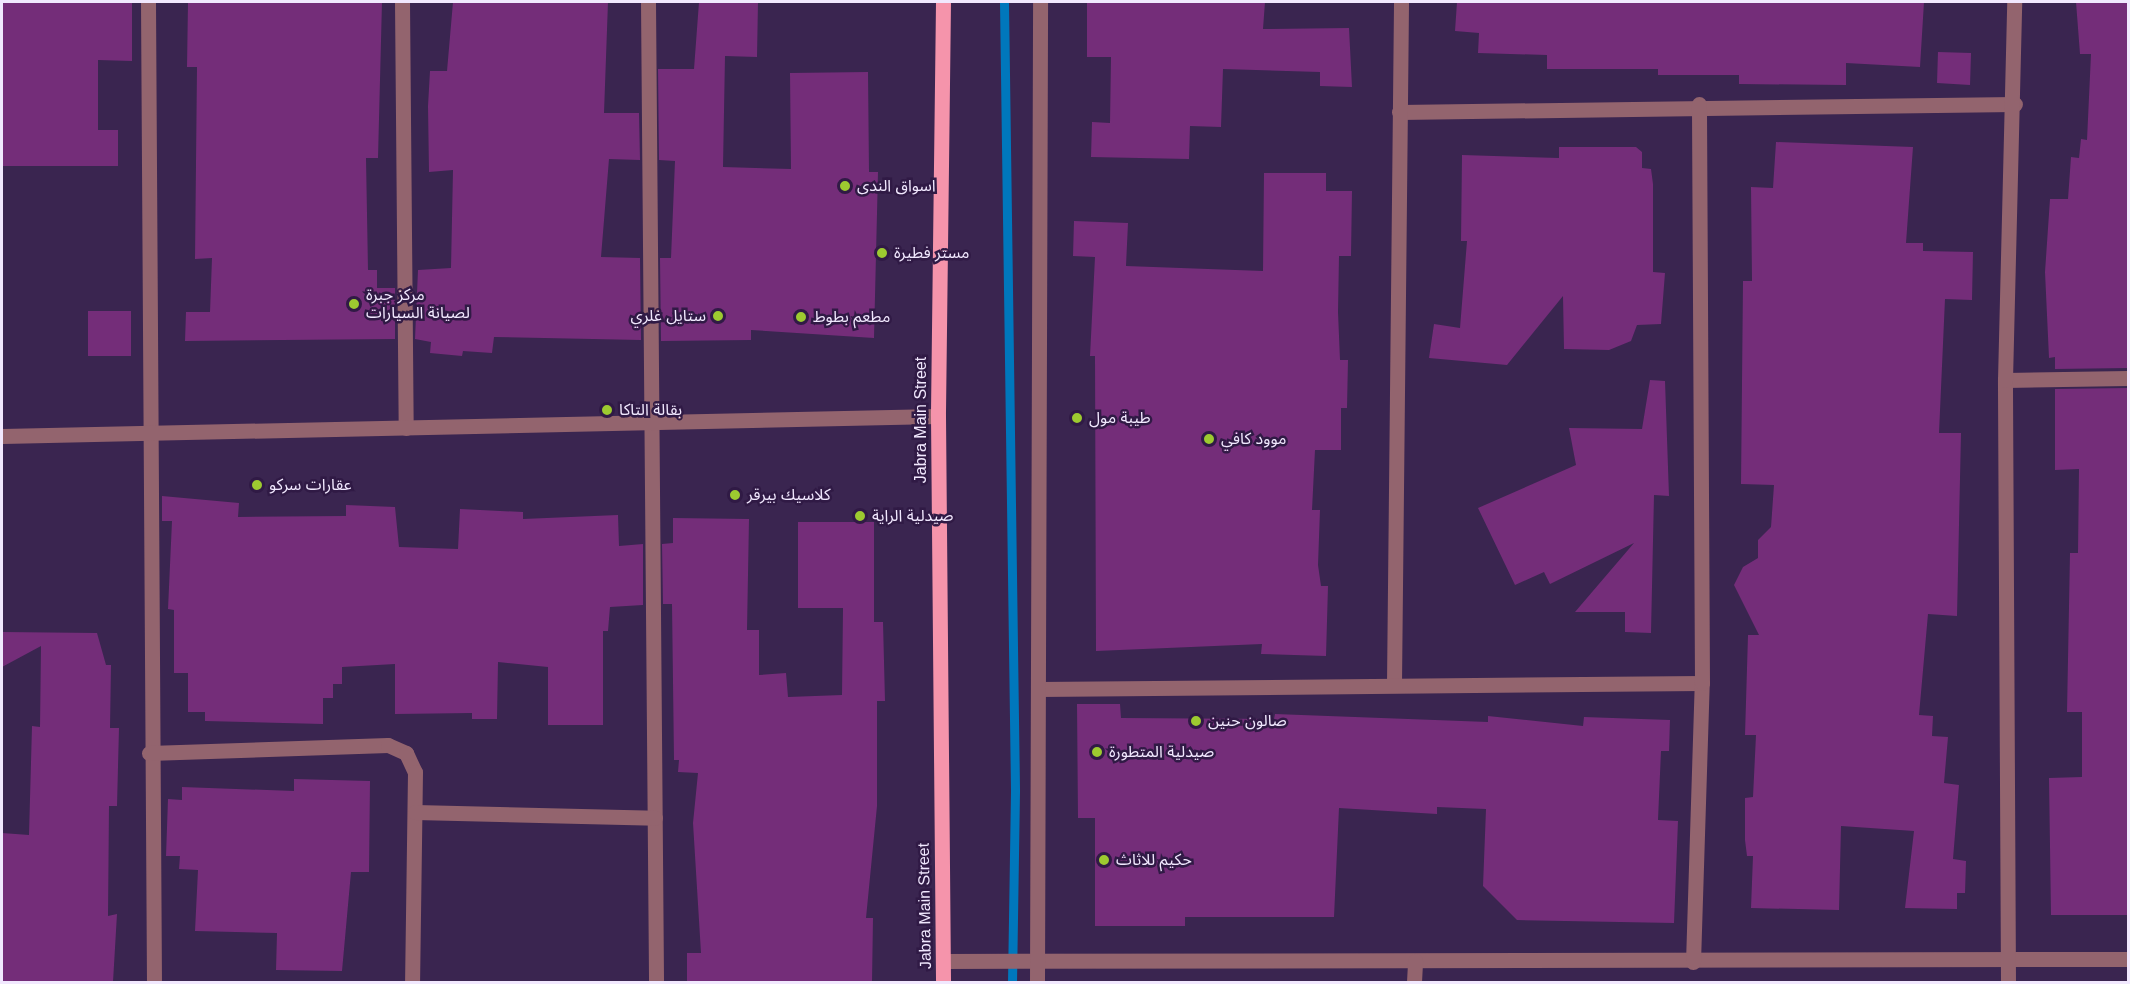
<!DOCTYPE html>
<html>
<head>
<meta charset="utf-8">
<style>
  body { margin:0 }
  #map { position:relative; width:2130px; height:984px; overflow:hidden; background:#3a2550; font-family:Arial,"Noto Sans Arabic",sans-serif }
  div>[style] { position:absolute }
  .stream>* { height:9px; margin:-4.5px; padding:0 4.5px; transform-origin:4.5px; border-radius:4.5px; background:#0077bc }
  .building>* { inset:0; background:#742d79 }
  .minor>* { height:15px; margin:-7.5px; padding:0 7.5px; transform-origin:7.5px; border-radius:7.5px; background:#93646e }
  .major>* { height:15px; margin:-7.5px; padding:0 7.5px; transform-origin:7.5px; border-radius:7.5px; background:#f594ab }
  .dots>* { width:16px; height:16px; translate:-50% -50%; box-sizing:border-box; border:3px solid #301a45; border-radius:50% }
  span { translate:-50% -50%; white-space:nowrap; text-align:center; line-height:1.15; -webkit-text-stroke:5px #301a45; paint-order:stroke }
  .poi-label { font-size:16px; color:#f1e8fe }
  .left { translate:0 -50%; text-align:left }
  .right { translate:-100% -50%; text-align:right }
  .street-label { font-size:16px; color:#f1e8fe }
  .frame { position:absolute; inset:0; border:3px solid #f1e8fe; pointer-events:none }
</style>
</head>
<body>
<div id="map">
  <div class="stream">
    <i style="left:1004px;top:2px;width:789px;rotate:89.2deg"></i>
    <i style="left:1015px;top:791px;width:191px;rotate:90.9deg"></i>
  </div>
  <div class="building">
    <i style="clip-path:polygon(2px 2px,132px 2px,132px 61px,98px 60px,98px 130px,118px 130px,118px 166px,2px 166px)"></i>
    <i style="clip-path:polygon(188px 2px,382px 2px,378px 158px,366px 158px,368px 270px,377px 270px,377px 288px,395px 288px,395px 339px,185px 341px,186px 312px,210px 312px,212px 258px,195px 259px,197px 67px,187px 67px)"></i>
    <i style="clip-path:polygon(453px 2px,608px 2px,604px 113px,639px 113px,640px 160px,609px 159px,601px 257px,640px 258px,641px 340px,494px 337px,492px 353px,463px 351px,462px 356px,430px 353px,431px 342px,415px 339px,418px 270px,451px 268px,453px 170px,429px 172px,428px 106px,430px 71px,447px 71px)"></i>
    <i style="clip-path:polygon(699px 2px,758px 2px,757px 57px,725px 56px,723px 167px,791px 169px,790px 73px,868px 72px,869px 172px,878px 172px,874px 338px,751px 330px,751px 340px,661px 341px,660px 258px,671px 258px,675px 161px,659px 160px,658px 69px,694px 69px)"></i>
    <i style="clip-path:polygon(1087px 2px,1265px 2px,1263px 29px,1349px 28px,1352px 87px,1320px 86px,1320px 72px,1223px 69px,1221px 127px,1190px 126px,1189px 159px,1091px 157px,1092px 122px,1110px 123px,1111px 57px,1087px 57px)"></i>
    <i style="clip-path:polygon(1457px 2px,1924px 2px,1920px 67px,1846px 63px,1846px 85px,1739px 84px,1739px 75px,1658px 75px,1658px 69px,1547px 69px,1547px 55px,1478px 53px,1479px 33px,1455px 31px)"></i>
    <i style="clip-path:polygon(2076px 2px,2128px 2px,2128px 368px,2055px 369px,2055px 357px,2049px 358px,2045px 272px,2050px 199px,2068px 199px,2071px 157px,2079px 158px,2081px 139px,2087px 140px,2091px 54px,2080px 54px)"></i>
    <i style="clip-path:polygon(1938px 52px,1971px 53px,1970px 85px,1937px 83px)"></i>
    <i style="clip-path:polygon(1776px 142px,1913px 147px,1906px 243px,1923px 243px,1923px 251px,1973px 252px,1972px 300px,1945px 299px,1939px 433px,1961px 433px,1957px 616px,1928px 614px,1919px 715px,1933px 716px,1932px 736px,1948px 737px,1944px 783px,1959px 785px,1953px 859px,1966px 861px,1965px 893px,1957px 893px,1957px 909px,1905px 908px,1914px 831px,1841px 826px,1839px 910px,1751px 908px,1753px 856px,1747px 856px,1745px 840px,1745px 798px,1753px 797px,1756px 735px,1745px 735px,1748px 635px,1759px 635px,1734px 585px,1743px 567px,1758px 558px,1758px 540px,1771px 527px,1774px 485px,1741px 484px,1743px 281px,1752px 281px,1751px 187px,1773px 188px)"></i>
    <i style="clip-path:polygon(1559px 147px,1636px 147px,1642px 152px,1642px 168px,1651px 169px,1653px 184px,1653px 272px,1665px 273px,1661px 324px,1637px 325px,1631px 341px,1609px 350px,1564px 349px,1563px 296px,1507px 365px,1429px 358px,1434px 324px,1460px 328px,1467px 241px,1461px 241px,1462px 155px,1559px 158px)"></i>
    <i style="clip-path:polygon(1264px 173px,1326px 173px,1326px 191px,1352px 191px,1351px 256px,1339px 256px,1338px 312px,1340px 360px,1348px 360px,1347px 408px,1341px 408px,1341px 450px,1315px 450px,1312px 510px,1320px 510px,1318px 565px,1321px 586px,1328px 586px,1326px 656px,1261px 654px,1262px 644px,1096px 651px,1095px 356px,1090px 356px,1095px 257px,1073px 256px,1074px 221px,1128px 223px,1126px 266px,1263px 271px)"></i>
    <i style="clip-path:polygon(88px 311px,131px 311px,131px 356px,88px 356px)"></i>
    <i style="clip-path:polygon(1650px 380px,1665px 381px,1669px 496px,1654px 495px,1651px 633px,1625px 632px,1625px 612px,1575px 612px,1634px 543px,1550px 584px,1544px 572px,1515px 585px,1478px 508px,1576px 465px,1569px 428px,1642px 429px)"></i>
    <i style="clip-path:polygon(2128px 388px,2128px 915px,2051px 915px,2049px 778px,2082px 777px,2082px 712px,2067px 712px,2070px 553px,2078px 553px,2079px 469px,2055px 470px,2055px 389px)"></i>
    <i style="clip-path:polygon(162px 496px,239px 503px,238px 517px,346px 516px,346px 505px,395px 507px,399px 547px,458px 549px,460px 509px,523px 512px,523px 519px,618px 515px,619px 546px,643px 544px,643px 605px,610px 607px,608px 631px,603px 631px,603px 725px,548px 725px,548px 667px,498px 662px,497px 719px,472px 719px,472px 713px,395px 714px,395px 664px,342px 667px,342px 684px,333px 684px,333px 698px,323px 698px,323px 724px,205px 721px,205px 712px,188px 712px,188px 673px,174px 673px,174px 610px,168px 609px,172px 521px,162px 521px)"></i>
    <i style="clip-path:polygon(673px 518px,749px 519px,747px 630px,759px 630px,759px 675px,786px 673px,788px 697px,842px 695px,843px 608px,798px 608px,798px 522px,874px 522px,874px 622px,883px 622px,885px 701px,877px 701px,877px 806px,866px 918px,873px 918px,872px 982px,687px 982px,687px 953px,701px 953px,693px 823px,698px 773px,678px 772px,679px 760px,674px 760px,672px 604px,663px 604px,662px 544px,673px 543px)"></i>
    <i style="clip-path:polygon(2px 632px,97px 633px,106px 665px,111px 665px,110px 728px,119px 728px,117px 806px,109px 806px,108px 916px,117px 914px,113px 982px,2px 982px,2px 833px,29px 835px,32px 726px,40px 727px,41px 646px,2px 667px)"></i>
    <i style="clip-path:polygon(1077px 704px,1120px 704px,1121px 718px,1274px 719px,1275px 714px,1488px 722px,1488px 716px,1583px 726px,1584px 717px,1670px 720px,1669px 751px,1661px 751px,1658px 820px,1678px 821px,1674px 923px,1517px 920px,1483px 886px,1486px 809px,1437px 807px,1437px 814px,1339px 808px,1334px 917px,1185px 917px,1185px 926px,1095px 926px,1095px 818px,1078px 818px)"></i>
    <i style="clip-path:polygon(294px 779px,370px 781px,369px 872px,351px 872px,342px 971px,276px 970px,277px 933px,195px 931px,198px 870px,179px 869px,180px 856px,166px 856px,168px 799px,182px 800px,182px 787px,294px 791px)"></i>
  </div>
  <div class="minor">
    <i style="left:148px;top:2px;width:980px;rotate:89.65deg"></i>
    <i style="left:402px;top:2px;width:426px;rotate:89.5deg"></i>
    <i style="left:648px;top:2px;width:980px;rotate:89.53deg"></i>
    <i style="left:1399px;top:112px;width:616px;rotate:-0.74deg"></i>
    <i style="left:2005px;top:380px;width:123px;rotate:-0.9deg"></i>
    <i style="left:2px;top:436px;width:936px;rotate:-1.22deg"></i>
    <i style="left:1394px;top:684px;width:682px;rotate:-89.41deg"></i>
    <i style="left:1038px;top:689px;width:664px;rotate:-0.52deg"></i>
    <i style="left:149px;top:753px;width:239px;rotate:-1.9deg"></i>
    <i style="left:388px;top:745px;width:20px;rotate:24deg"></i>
    <i style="left:406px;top:753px;width:21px;rotate:65deg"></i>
    <i style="left:415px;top:772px;width:210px;rotate:90.8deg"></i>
    <i style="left:415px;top:812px;width:240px;rotate:1.4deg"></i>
    <i style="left:943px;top:961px;width:1185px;rotate:-0.1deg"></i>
    <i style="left:1693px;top:962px;width:279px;rotate:-88.2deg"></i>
    <i style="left:1702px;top:683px;width:579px;rotate:-90.3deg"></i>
    <i style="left:1037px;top:982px;width:980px;rotate:-89.82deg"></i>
    <i style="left:1414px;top:982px;width:21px;rotate:-87deg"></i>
    <i style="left:2008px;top:982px;width:602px;rotate:-90.29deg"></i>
    <i style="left:2005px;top:380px;width:378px;rotate:-88.6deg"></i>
  </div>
  <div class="major">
    <i style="left:943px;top:2px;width:414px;rotate:90.7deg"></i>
    <i style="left:938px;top:416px;width:566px;rotate:89.49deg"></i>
  </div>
  <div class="dots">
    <i style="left:845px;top:186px;background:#9dca30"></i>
    <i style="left:882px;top:253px;background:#9dca30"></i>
    <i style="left:354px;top:304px;background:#9dca30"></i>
    <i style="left:718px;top:316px;background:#9dca30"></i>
    <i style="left:801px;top:317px;background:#9dca30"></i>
    <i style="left:607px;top:410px;background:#9dca30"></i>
    <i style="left:1077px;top:418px;background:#9dca30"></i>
    <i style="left:1209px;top:439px;background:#9dca30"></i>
    <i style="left:257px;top:485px;background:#9dca30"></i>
    <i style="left:735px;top:495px;background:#9dca30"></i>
    <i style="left:860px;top:516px;background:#9dca30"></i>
    <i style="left:1196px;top:721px;background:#9dca30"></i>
    <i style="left:1097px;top:752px;background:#9dca30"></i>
    <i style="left:1104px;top:860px;background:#9dca30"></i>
  </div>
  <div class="poi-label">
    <span class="left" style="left:857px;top:186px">اسواق الندى</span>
    <span class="left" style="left:894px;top:253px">مستر فطيرة</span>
    <span class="left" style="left:366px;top:304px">مركز جبرة<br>لصيانة السيارات</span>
    <span class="right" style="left:706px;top:316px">ستايل غلري</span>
    <span class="left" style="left:813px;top:317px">مطعم بطوط</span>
    <span class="left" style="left:619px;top:410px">بقالة التاكا</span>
    <span class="left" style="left:1089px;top:418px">طيبة مول</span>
    <span class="left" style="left:1221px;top:439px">موود كافي</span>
    <span class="left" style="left:269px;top:485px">عقارات سركو</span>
    <span class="left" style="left:747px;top:495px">كلاسيك بيرقر</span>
    <span class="left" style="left:872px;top:516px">صيدلية الراية</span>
    <span class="left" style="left:1208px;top:721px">صالون حنين</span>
    <span class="left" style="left:1109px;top:752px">صيدلية المتطورة</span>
    <span class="left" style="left:1116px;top:860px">حكيم للاثاث</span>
  </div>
  <div class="street-label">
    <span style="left:921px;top:420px;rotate:-90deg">Jabra Main Street</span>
    <span style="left:925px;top:906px;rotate:-91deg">Jabra Main Street</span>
  </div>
  <div class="frame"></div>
</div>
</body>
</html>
